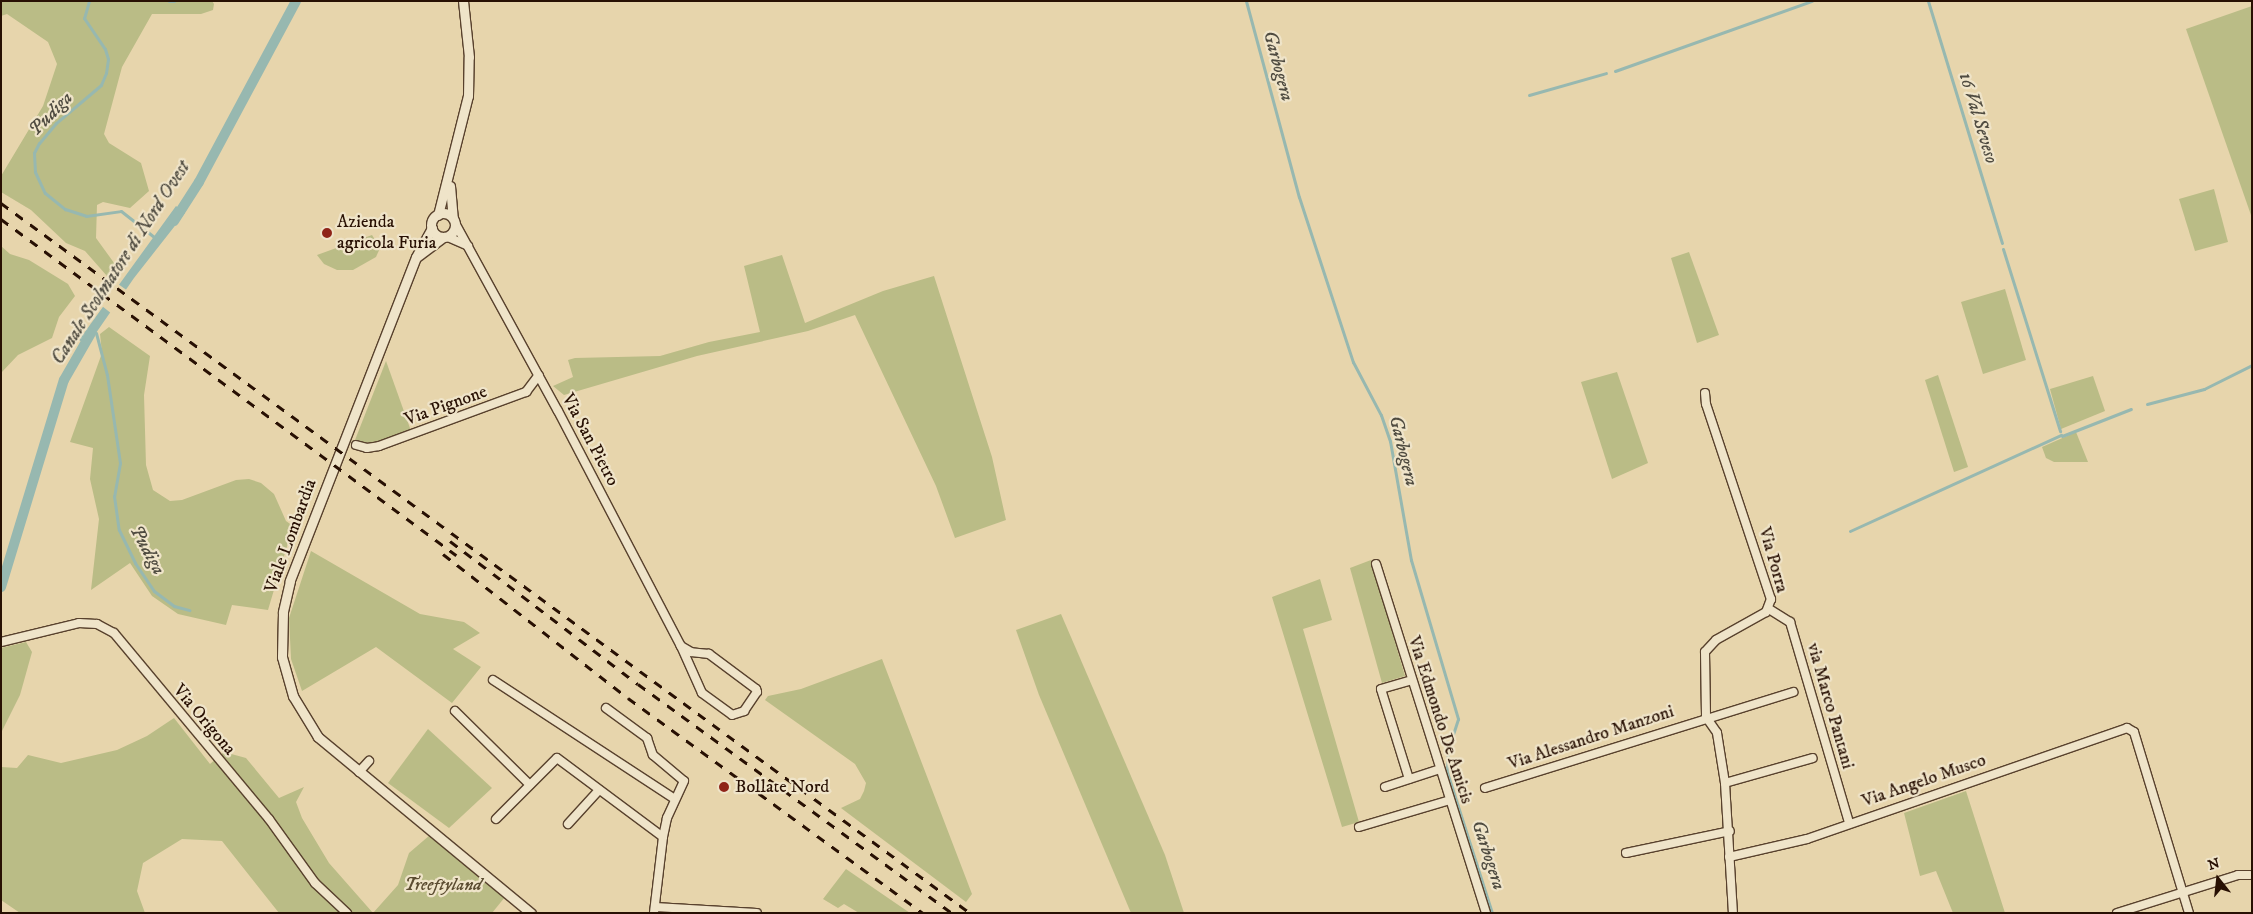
<!DOCTYPE html>
<html>
<head>
<meta charset="utf-8">
<style>
  body { margin:0 }
  #map { position:relative; width:2253px; height:914px; overflow:hidden; background:#e7d5ac; font-family:"IM FELL DW Pica",serif }
  div>[style] { position:absolute }
  .green>* { inset:0; background:#babc86 }
  .water>* { inset:0; background:#97b8b0 }
  .pier>* { inset:0; background:#e7d5ac }
  .stream>* { height:3px; margin:-1.5px; padding:0 1.5px; transform-origin:1.5px; border-radius:1.5px; background:#97b8b0 }
  .canal>* { height:10px; margin:-5px; padding:0 5px; transform-origin:5px; border-radius:5px; background:#97b8b0 }
  .roads { filter:drop-shadow(1px 0 #58412d) drop-shadow(-1px 0 #58412d) drop-shadow(0 1px #58412d) drop-shadow(0 -1px #58412d) }
  .minor>* { height:8px; margin:-4px; padding:0 4px; transform-origin:4px; border-radius:4px; background:#efe4c9 }
  .tertiary>* { height:9px; margin:-4.5px; padding:0 4.5px; transform-origin:4.5px; border-radius:4.5px; background:#efe4c9 }
  .tertiary>.ring { margin:-4.5px; padding:0; box-sizing:content-box; background:none; border:9px solid #efe4c9; border-radius:50% }
  .rail>* { height:3px; margin-top:-1.5px; transform-origin:0; background:repeating-linear-gradient(90deg,#281003 0 9px,transparent 0 18px) }
  .dots>* { width:14px; height:14px; translate:-50% -50%; box-sizing:border-box; border:2px solid #efe4c9; border-radius:50% }
  span { translate:-50% -50%; white-space:nowrap; text-align:center; line-height:1.15; -webkit-text-stroke:4.5px #efe4c9; paint-order:stroke }
  .poi-label { font-size:18px; color:#281003 }
  .left { translate:0 -50%; text-align:left }
  .street-label { font-size:18px; color:#281003 }
  .park-label { font-size:18px; color:#5b4c31; font-style:italic }
  .water-label { font-size:19px; color:#4f4b40; font-style:italic }
  .frame { position:absolute; inset:0; border:2px solid #281003; pointer-events:none }
  .north { position:absolute; left:2193px; top:854px; width:50px; height:50px; -webkit-text-stroke:4px #efe4c9; paint-order:stroke; rotate:344deg; font-size:14px; font-weight:700; line-height:20px; text-align:center; color:#281003 }
  .north::after { content:''; display:block; margin:auto; width:18px; height:22px; background:#281003; clip-path:polygon(50% 0,100% 100%,50% 72%,0 100%) }
</style>
</head>
<body>
<div id="map">
  <div class="green">
    <i style="clip-path:polygon(1px 1px,212px 1px,214px 4px,213px 10px,201px 14px,152px 14px,122px 67px,104px 134px,109px 143px,141px 163px,149px 191px,130px 208px,103px 202px,97px 205px,96px 238px,117px 267px,115px 274px,107px 276px,85px 251px,66px 243px,31px 210px,1px 192px,1px 176px,43px 106px,57px 64px,48px 42px,7px 14px,1px 16px)"></i>
    <i style="clip-path:polygon(2252px 6px,2252px 218px,2186px 29px)"></i>
    <i style="clip-path:polygon(2214px 189px,2228px 242px,2195px 251px,2179px 199px)"></i>
    <i style="clip-path:polygon(372px 235px,380px 248px,376px 257px,353px 270px,337px 270px,324px 264px,317px 255px)"></i>
    <i style="clip-path:polygon(1px 246px,10px 254px,29px 260px,68px 284px,75px 296px,59px 317px,52px 338px,18px 355px,1px 373px)"></i>
    <i style="clip-path:polygon(1689px 252px,1719px 335px,1697px 343px,1671px 258px)"></i>
    <i style="clip-path:polygon(782px 255px,805px 323px,883px 291px,934px 276px,992px 457px,1006px 520px,955px 538px,936px 486px,855px 315px,808px 331px,697px 356px,564px 395px,553px 386px,573px 377px,568px 360px,575px 358px,660px 356px,709px 342px,760px 332px,744px 266px)"></i>
    <i style="clip-path:polygon(2005px 289px,2026px 360px,1983px 374px,1961px 302px)"></i>
    <i style="clip-path:polygon(109px 327px,150px 356px,144px 395px,146px 465px,153px 490px,170px 501px,182px 500px,236px 480px,249px 479px,261px 483px,274px 494px,286px 521px,293px 526px,268px 610px,232px 605px,226px 625px,178px 614px,152px 596px,130px 563px,91px 590px,99px 519px,90px 479px,93px 448px,70px 442px,102px 353px,100px 334px)"></i>
    <i style="clip-path:polygon(386px 361px,411px 431px,375px 443px,361px 442px,355px 440px)"></i>
    <i style="clip-path:polygon(1617px 372px,1648px 463px,1612px 479px,1581px 382px)"></i>
    <i style="clip-path:polygon(1938px 375px,1968px 467px,1954px 472px,1925px 380px)"></i>
    <i style="clip-path:polygon(2093px 376px,2105px 411px,2061px 429px,2050px 389px)"></i>
    <i style="clip-path:polygon(2076px 432px,2088px 462px,2054px 462px,2046px 458px,2042px 447px)"></i>
    <i style="clip-path:polygon(311px 551px,420px 614px,464px 622px,480px 633px,453px 649px,481px 667px,452px 703px,376px 647px,302px 691px,291px 659px,289px 618px)"></i>
    <i style="clip-path:polygon(1371px 560px,1405px 676px,1382px 683px,1350px 568px)"></i>
    <i style="clip-path:polygon(1320px 579px,1332px 620px,1303px 629px,1359px 822px,1342px 827px,1272px 597px)"></i>
    <i style="clip-path:polygon(1061px 614px,1165px 855px,1184px 913px,1131px 913px,1039px 695px,1016px 630px)"></i>
    <i style="clip-path:polygon(26px 642px,32px 652px,20px 695px,1px 733px,1px 648px)"></i>
    <i style="clip-path:polygon(882px 659px,972px 894px,966px 902px,841px 808px,860px 799px,864px 791px,866px 783px,855px 764px,765px 700px,768px 696px,801px 689px)"></i>
    <i style="clip-path:polygon(174px 718px,210px 764px,224px 752px,246px 758px,279px 798px,304px 787px,296px 802px,302px 818px,329px 863px,373px 913px,279px 913px,222px 841px,182px 839px,143px 863px,137px 891px,145px 913px,20px 913px,1px 900px,1px 767px,17px 768px,28px 755px,61px 763px,117px 750px,147px 736px)"></i>
    <i style="clip-path:polygon(428px 729px,492px 788px,449px 828px,388px 783px)"></i>
    <i style="clip-path:polygon(1966px 791px,2005px 913px,1953px 913px,1936px 871px,1920px 876px,1904px 813px)"></i>
    <i style="clip-path:polygon(430px 835px,505px 897px,492px 913px,373px 913px,398px 885px,409px 853px)"></i>
    <i style="clip-path:polygon(846px 869px,875px 889px,910px 913px,859px 913px,844px 904px,838px 908px,823px 899px)"></i>
  </div>
  <div class="water">
    <i style="clip-path:polygon(176px 206px,185px 213px,134px 278px,87px 346px,79px 340px)"></i>
  </div>
  <div class="pier">
    <i style="clip-path:polygon(118px 284px,128px 291px,112px 314px,102px 306px)"></i>
  </div>
  <div class="stream">
    <i style="left:89px;top:1px;width:18px;rotate:106deg"></i>
    <i style="left:84px;top:18px;width:37px;rotate:56deg"></i>
    <i style="left:105px;top:49px;width:10px;rotate:73deg"></i>
    <i style="left:108px;top:59px;width:14px;rotate:98deg"></i>
    <i style="left:106px;top:73px;width:13px;rotate:113deg"></i>
    <i style="left:101px;top:85px;width:59px;rotate:139.8deg"></i>
    <i style="left:56px;top:123px;width:26px;rotate:130deg"></i>
    <i style="left:39px;top:143px;width:11px;rotate:117deg"></i>
    <i style="left:34px;top:153px;width:19px;rotate:87deg"></i>
    <i style="left:35px;top:172px;width:23px;rotate:65deg"></i>
    <i style="left:45px;top:193px;width:26px;rotate:39deg"></i>
    <i style="left:65px;top:209px;width:22px;rotate:18deg"></i>
    <i style="left:86px;top:216px;width:35px;rotate:-8deg"></i>
    <i style="left:121px;top:211px;width:42px;rotate:38.2deg"></i>
    <i style="left:169px;top:1px;width:5px"></i>
    <i style="left:1246px;top:1px;width:203px;rotate:74.9deg"></i>
    <i style="left:1299px;top:197px;width:174px;rotate:71.9deg"></i>
    <i style="left:1353px;top:362px;width:60px;rotate:62.2deg"></i>
    <i style="left:1381px;top:415px;width:28px;rotate:71deg"></i>
    <i style="left:1390px;top:441px;width:121px;rotate:80deg"></i>
    <i style="left:1411px;top:560px;width:166px;rotate:73.5deg"></i>
    <i style="left:1458px;top:719px;width:33px;rotate:108deg"></i>
    <i style="left:1448px;top:750px;width:22px;rotate:93deg"></i>
    <i style="left:1447px;top:772px;width:148px;rotate:72.3deg"></i>
    <i style="left:1928px;top:1px;width:253px;rotate:73deg"></i>
    <i style="left:1615px;top:71px;width:209px;rotate:-19.6deg"></i>
    <i style="left:1529px;top:95px;width:80px;rotate:-15.9deg"></i>
    <i style="left:2003px;top:249px;width:191px;rotate:72.6deg"></i>
    <i style="left:96px;top:333px;width:43px;rotate:75.3deg"></i>
    <i style="left:107px;top:375px;width:89px;rotate:81.6deg"></i>
    <i style="left:120px;top:463px;width:34px;rotate:100deg"></i>
    <i style="left:114px;top:496px;width:34px;rotate:82deg"></i>
    <i style="left:119px;top:530px;width:37px;rotate:64deg"></i>
    <i style="left:135px;top:563px;width:34px;rotate:56deg"></i>
    <i style="left:154px;top:591px;width:25px;rotate:37deg"></i>
    <i style="left:174px;top:606px;width:16px;rotate:15deg"></i>
    <i style="left:2147px;top:404px;width:59px;rotate:-14.7deg"></i>
    <i style="left:2204px;top:389px;width:54px;rotate:-26.6deg"></i>
    <i style="left:2062px;top:436px;width:74px;rotate:-21.4deg"></i>
    <i style="left:1850px;top:531px;width:232px;rotate:-24.5deg"></i>
  </div>
  <div class="canal">
    <i style="left:174px;top:221px;width:46px;rotate:-57.3deg"></i>
    <i style="left:199px;top:182px;width:205px;rotate:-61.8deg"></i>
    <i style="left:1px;top:587px;width:216px;rotate:-73.1deg"></i>
    <i style="left:64px;top:380px;width:54px;rotate:-60.1deg"></i>
  </div>
  <div class="roads">
    <div class="minor">
      <i style="left:455px;top:223px;width:214px;rotate:61.3deg"></i>
      <i style="left:558px;top:411px;width:265px;rotate:62.4deg"></i>
      <i style="left:681px;top:646px;width:51px;rotate:65.9deg"></i>
      <i style="left:702px;top:693px;width:37px;rotate:36deg"></i>
      <i style="left:732px;top:715px;width:13px;rotate:-18deg"></i>
      <i style="left:744px;top:711px;width:23px;rotate:-56deg"></i>
      <i style="left:757px;top:692px;width:3px;rotate:-108deg"></i>
      <i style="left:756px;top:689px;width:59px;rotate:-143.3deg"></i>
      <i style="left:709px;top:654px;width:18px;rotate:-174deg"></i>
      <i style="left:691px;top:652px;width:12px;rotate:-149deg"></i>
      <i style="left:448px;top:237px;width:22px;rotate:24deg"></i>
      <i style="left:1705px;top:393px;width:11px;rotate:85deg"></i>
      <i style="left:1706px;top:404px;width:206px;rotate:71.6deg"></i>
      <i style="left:1771px;top:599px;width:14px;rotate:111deg"></i>
      <i style="left:1766px;top:612px;width:57px;rotate:150.8deg"></i>
      <i style="left:1716px;top:640px;width:16px;rotate:133deg"></i>
      <i style="left:1705px;top:652px;width:65px;rotate:89.1deg"></i>
      <i style="left:1706px;top:717px;width:19px;rotate:55deg"></i>
      <i style="left:1717px;top:733px;width:51px;rotate:80.9deg"></i>
      <i style="left:1725px;top:783px;width:130px;rotate:86.5deg"></i>
      <i style="left:356px;top:445px;width:11px;rotate:15deg"></i>
      <i style="left:367px;top:448px;width:12px;rotate:-9deg"></i>
      <i style="left:379px;top:446px;width:157px;rotate:-20.2deg"></i>
      <i style="left:526px;top:392px;width:21px;rotate:-53deg"></i>
      <i style="left:1376px;top:564px;width:366px;rotate:72.5deg"></i>
      <i style="left:1769px;top:609px;width:25px;rotate:32deg"></i>
      <i style="left:1790px;top:622px;width:209px;rotate:73.6deg"></i>
      <i style="left:1px;top:642px;width:80px;rotate:-13.7deg"></i>
      <i style="left:79px;top:623px;width:18px;rotate:3deg"></i>
      <i style="left:97px;top:624px;width:19px;rotate:28deg"></i>
      <i style="left:114px;top:633px;width:242px;rotate:50.2deg"></i>
      <i style="left:269px;top:819px;width:79px;rotate:54.3deg"></i>
      <i style="left:315px;top:883px;width:44px;rotate:43.2deg"></i>
      <i style="left:493px;top:680px;width:217px;rotate:33.2deg"></i>
      <i style="left:606px;top:708px;width:51px;rotate:36.2deg"></i>
      <i style="left:647px;top:738px;width:18px;rotate:71deg"></i>
      <i style="left:653px;top:755px;width:40px;rotate:40deg"></i>
      <i style="left:684px;top:781px;width:41px;rotate:114.7deg"></i>
      <i style="left:667px;top:818px;width:19px;rotate:102deg"></i>
      <i style="left:663px;top:837px;width:77px;rotate:96.8deg"></i>
      <i style="left:455px;top:711px;width:105px;rotate:44.6deg"></i>
      <i style="left:359px;top:772px;width:15px;rotate:-48deg"></i>
      <i style="left:1409px;top:779px;width:94px;rotate:-107.3deg"></i>
      <i style="left:1381px;top:689px;width:32px;rotate:-16deg"></i>
      <i style="left:1725px;top:783px;width:91px;rotate:-15.9deg"></i>
      <i style="left:1385px;top:787px;width:58px;rotate:-18.1deg"></i>
      <i style="left:1485px;top:788px;width:323px;rotate:-17.3deg"></i>
      <i style="left:496px;top:819px;width:86px;rotate:-45deg"></i>
      <i style="left:557px;top:758px;width:132px;rotate:36.7deg"></i>
      <i style="left:568px;top:824px;width:46px;rotate:-47.6deg"></i>
      <i style="left:1359px;top:827px;width:95px;rotate:-16.5deg"></i>
      <i style="left:1626px;top:853px;width:106px;rotate:-11.9deg"></i>
      <i style="left:1729px;top:857px;width:80px;rotate:-13deg"></i>
      <i style="left:1807px;top:839px;width:339px;rotate:-19.1deg"></i>
      <i style="left:2127px;top:728px;width:8px;rotate:30deg"></i>
      <i style="left:2134px;top:732px;width:189px;rotate:73.1deg"></i>
      <i style="left:655px;top:907px;width:102px;rotate:3.4deg"></i>
      <i style="left:2117px;top:913px;width:127px;rotate:-17.4deg"></i>
      <i style="left:2238px;top:875px;width:12px"></i>
    </div>
    <div class="tertiary">
      <i style="left:450px;top:186px;width:32px;rotate:85deg"></i>
      <i class="ring" style="left:431px;top:213px;width:15px;height:15px"></i>
      <i style="left:438px;top:215px;width:123px;rotate:-75.9deg"></i>
      <i style="left:468px;top:96px;width:39px;rotate:-89deg"></i>
      <i style="left:469px;top:57px;width:56px;rotate:-96.1deg"></i>
      <i style="left:432px;top:228px;width:33px;rotate:119deg"></i>
      <i style="left:416px;top:257px;width:348px;rotate:111.3deg"></i>
      <i style="left:290px;top:581px;width:32px;rotate:103deg"></i>
      <i style="left:283px;top:612px;width:45px;rotate:91.3deg"></i>
      <i style="left:282px;top:657px;width:41px;rotate:74.2deg"></i>
      <i style="left:293px;top:696px;width:48px;rotate:58.6deg"></i>
      <i style="left:318px;top:737px;width:276px;rotate:39.6deg"></i>
      <i style="left:418px;top:256px;width:31px;rotate:-37deg"></i>
    </div>
  </div>
  <div class="rail">
    <i style="left:1px;top:203px;width:1201px;rotate:36.23deg"></i>
    <i style="left:1px;top:219px;width:566px;rotate:36.44deg"></i>
    <i style="left:450px;top:541px;width:236px;rotate:37.3deg"></i>
    <i style="left:638px;top:684px;width:389px;rotate:36.1deg"></i>
    <i style="left:443px;top:554px;width:234px;rotate:37.9deg"></i>
    <i style="left:628px;top:698px;width:365px;rotate:36.1deg"></i>
  </div>
  <div class="dots">
    <i style="left:327px;top:233px;background:#8f2418"></i>
    <i style="left:724px;top:787px;background:#8f2418"></i>
  </div>
  <div class="poi-label">
    <span class="left" style="left:337px;top:233px">Azienda<br>agricola Furia</span>
    <span class="left" style="left:735px;top:787px">Bollate Nord</span>
  </div>
  <div class="street-label">
    <span style="left:446px;top:406px;rotate:-20deg">Via Pignone</span>
    <span style="left:590px;top:440px;rotate:62deg">Via San Pietro</span>
    <span style="left:291px;top:536px;rotate:-70deg">Viale Lombardia</span>
    <span style="left:1773px;top:560px;rotate:74deg">Via Porra</span>
    <span style="left:1830px;top:706px;rotate:74deg">via Marco Pantani</span>
    <span style="left:204px;top:720px;rotate:50deg">Via Origona</span>
    <span style="left:1440px;top:720px;rotate:72deg">Via Edmondo De Amicis</span>
    <span style="left:1591px;top:738px;rotate:-18deg">Via Alessandro Manzoni</span>
    <span style="left:1924px;top:781px;rotate:-19deg">Via Angelo Musco</span>
  </div>
  <div class="park-label">
    <span style="left:443px;top:885px">Treeftyland</span>
  </div>
  <div class="water-label">
    <span style="left:1278px;top:66px;rotate:75deg">Garbogera</span>
    <span style="left:51px;top:114px;rotate:-45deg">Pudiga</span>
    <span style="left:1978px;top:118px;rotate:73deg">16 Val Seveso</span>
    <span style="left:121px;top:263px;rotate:-57deg">Canale Scolmatore di Nord Ovest</span>
    <span style="left:1403px;top:451px;rotate:76deg">Garbogera</span>
    <span style="left:147px;top:550px;rotate:62deg">Pudiga</span>
    <span style="left:1488px;top:855px;rotate:72deg">Garbogera</span>
  </div>
  <div class="frame"></div>
  <div class="north">N</div>
</div>
</body>
</html>
